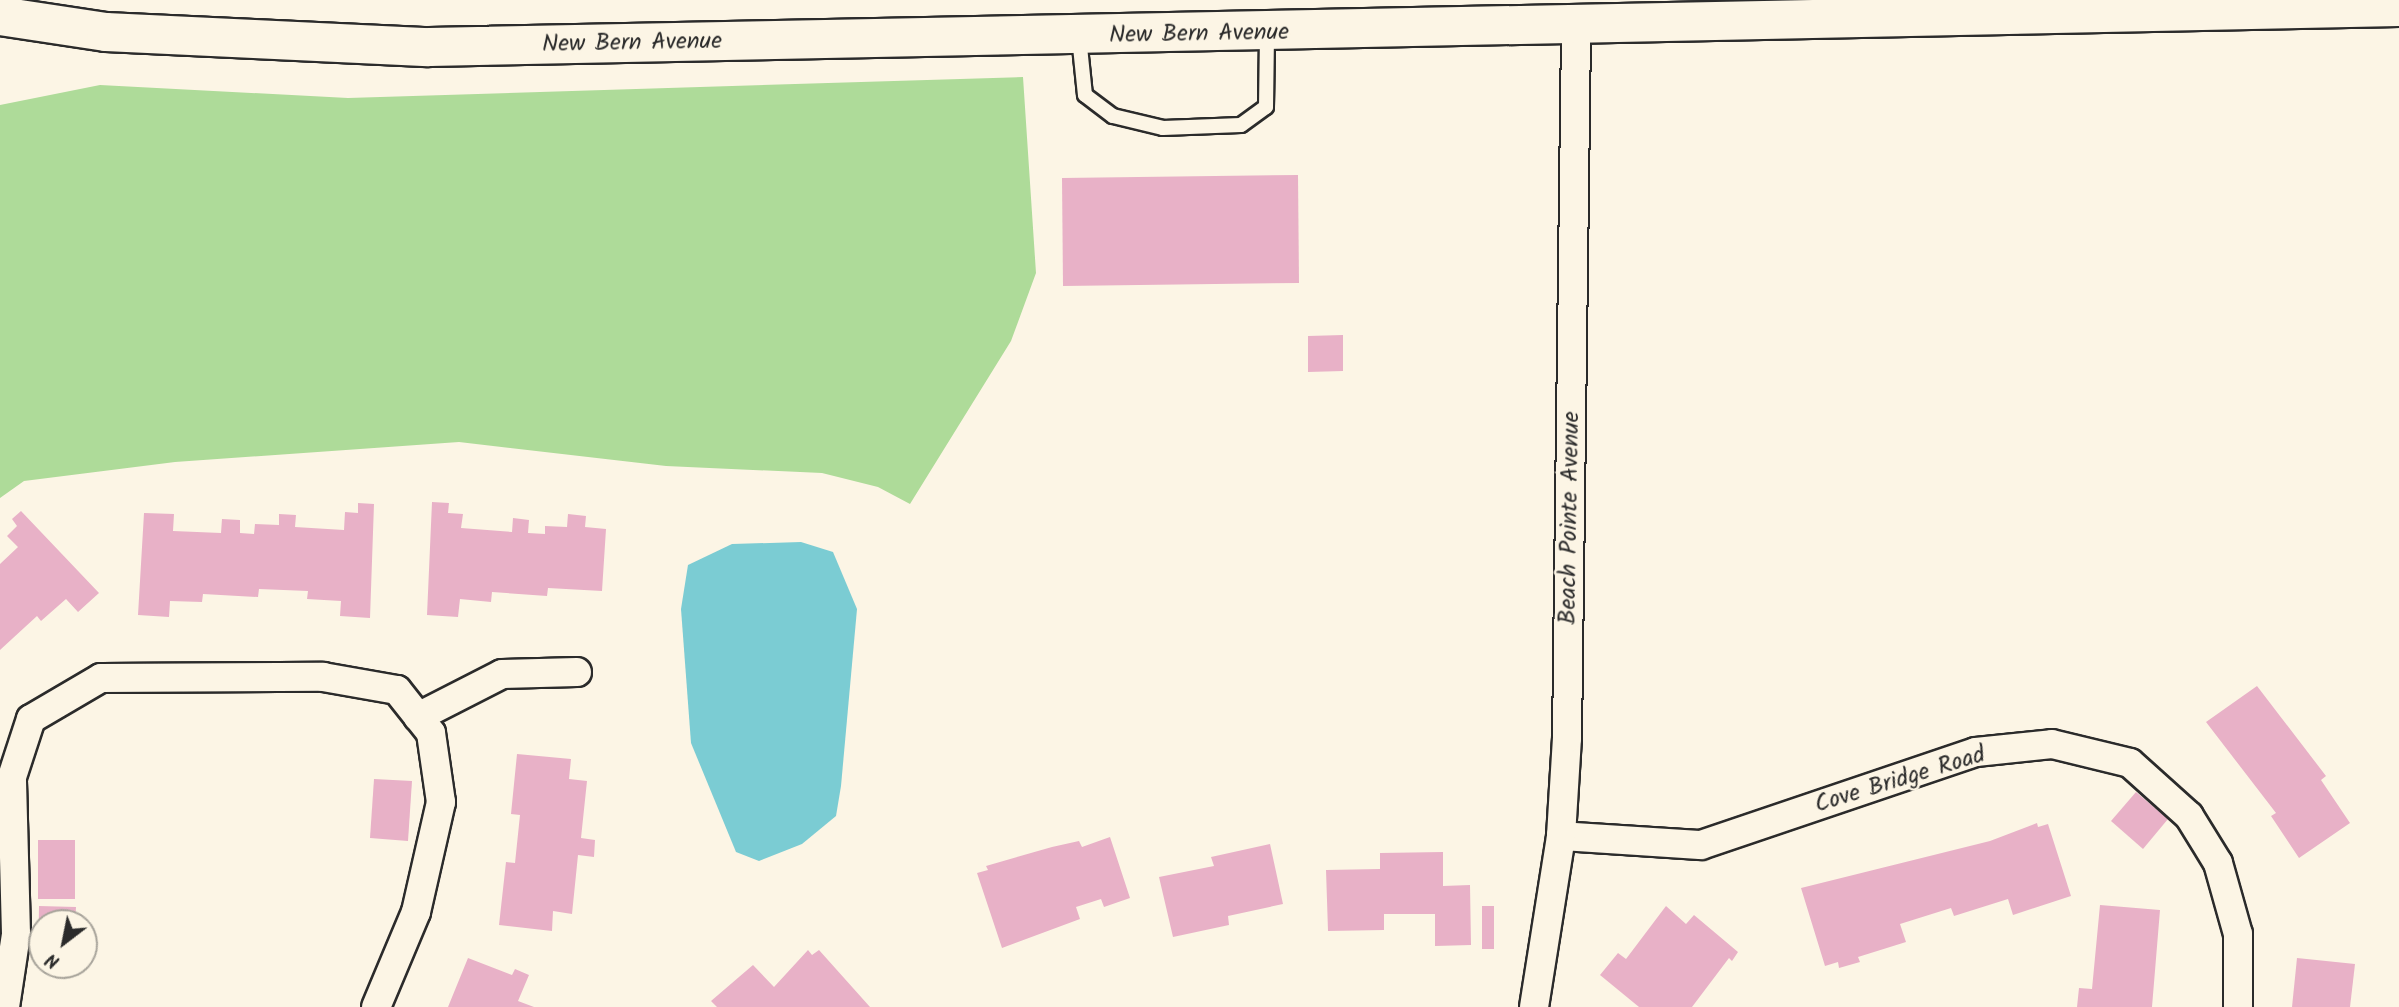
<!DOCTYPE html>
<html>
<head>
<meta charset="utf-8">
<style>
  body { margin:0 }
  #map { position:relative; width:2399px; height:1007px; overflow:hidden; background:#fcf5e5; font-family:Kalam,sans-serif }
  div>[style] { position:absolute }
  .green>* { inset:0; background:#aedb99 }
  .water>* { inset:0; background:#7bccd3 }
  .building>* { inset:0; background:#e8b1c7 }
  .roads { filter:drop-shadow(2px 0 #2b2b2b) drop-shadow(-2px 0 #2b2b2b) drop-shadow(0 2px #2b2b2b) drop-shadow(0 -2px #2b2b2b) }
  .lane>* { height:14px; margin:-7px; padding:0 7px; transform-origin:7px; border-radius:7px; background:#fcf5e5 }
  .street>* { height:28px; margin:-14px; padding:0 14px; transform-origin:14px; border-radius:14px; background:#fcf5e5 }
  .primary>* { height:38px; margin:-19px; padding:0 19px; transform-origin:19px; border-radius:19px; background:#fcf5e5 }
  span { translate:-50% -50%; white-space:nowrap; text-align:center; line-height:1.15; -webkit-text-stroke:5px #fcf5e5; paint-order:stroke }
  .street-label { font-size:24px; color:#2b2b2b }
  .north { position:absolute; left:28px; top:909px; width:70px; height:70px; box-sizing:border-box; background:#fcf5e5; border:2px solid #a8a49b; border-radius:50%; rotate:212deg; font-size:19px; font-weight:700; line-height:28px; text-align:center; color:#2b2b2b }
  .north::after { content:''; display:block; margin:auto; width:24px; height:32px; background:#2b2b2b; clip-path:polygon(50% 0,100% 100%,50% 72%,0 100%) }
</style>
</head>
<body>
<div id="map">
  <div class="green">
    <i style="clip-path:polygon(1023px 77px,1036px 273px,1011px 341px,910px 504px,878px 487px,822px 473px,666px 466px,459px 442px,175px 462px,24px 481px,0 498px,0 105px,100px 85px,348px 98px)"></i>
  </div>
  <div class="water">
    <i style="clip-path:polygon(801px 542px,833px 552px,857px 609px,841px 786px,836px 816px,802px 844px,759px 861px,736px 852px,691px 743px,681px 609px,688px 565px,732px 544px)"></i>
  </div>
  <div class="building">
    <i style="clip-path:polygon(1298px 175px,1299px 283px,1063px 286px,1062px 178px)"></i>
    <i style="clip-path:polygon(1343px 335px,1343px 371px,1308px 372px,1308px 336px)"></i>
    <i style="clip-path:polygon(432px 502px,449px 503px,448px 513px,463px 514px,461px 528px,512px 532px,513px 518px,529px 520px,528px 533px,545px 534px,545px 526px,567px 527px,568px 514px,586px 516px,585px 527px,606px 529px,602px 591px,548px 588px,547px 596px,492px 592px,491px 602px,460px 599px,458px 617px,427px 615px)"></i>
    <i style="clip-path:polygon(358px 503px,374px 504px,370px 618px,340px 616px,341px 601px,307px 599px,308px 591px,259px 589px,258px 597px,203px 594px,202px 602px,170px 601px,169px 617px,138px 615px,144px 513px,174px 514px,173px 531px,221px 533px,222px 519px,240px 520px,240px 533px,254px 534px,255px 524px,279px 525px,279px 514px,296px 515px,295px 527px,344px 530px,345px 512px,358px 513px)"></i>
    <i style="clip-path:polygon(21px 511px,99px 593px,78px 612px,66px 599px,41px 621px,37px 616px,0 650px,0 564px,18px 547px,7px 536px,17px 526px,12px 519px)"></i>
    <i style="clip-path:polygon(2257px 686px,2326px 776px,2321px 780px,2350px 823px,2299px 858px,2271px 816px,2276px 813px,2206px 722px)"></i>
    <i style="clip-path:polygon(517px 754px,571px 759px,569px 779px,587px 781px,581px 838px,595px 840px,594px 857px,578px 855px,572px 914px,553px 911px,552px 931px,499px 925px,506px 862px,515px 863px,520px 815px,511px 814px)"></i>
    <i style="clip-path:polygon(374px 779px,412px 781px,408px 841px,370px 838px)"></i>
    <i style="clip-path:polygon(2136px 792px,2168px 819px,2143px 849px,2111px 821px)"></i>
    <i style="clip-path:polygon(2037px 823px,2038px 827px,2048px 824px,2071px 896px,2013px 915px,2008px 899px,1954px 916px,1951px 908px,1900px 924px,1906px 942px,1858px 957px,1860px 962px,1839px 968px,1838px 962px,1825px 966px,1801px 888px,1990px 841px)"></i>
    <i style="clip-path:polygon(1110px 837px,1130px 898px,1104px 907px,1101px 899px,1076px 907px,1080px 919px,1002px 948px,977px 873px,988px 870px,986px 866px,1052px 847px,1079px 841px,1082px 847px)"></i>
    <i style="clip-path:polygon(38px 840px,75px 840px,75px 899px,38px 899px)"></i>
    <i style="clip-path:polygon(1270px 844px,1283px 904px,1228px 916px,1229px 925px,1173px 937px,1159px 877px,1214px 866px,1211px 857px)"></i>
    <i style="clip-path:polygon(1443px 852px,1443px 886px,1470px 885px,1471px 945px,1435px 946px,1435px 914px,1384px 914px,1384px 930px,1328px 931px,1326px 870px,1380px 869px,1380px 853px)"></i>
    <i style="clip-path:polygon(2100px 905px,2160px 910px,2152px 1007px,2077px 1007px,2079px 988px,2092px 989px)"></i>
    <i style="clip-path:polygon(39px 906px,76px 907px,75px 923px,42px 923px,42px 965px,38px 965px)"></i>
    <i style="clip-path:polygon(1482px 906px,1494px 906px,1494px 949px,1482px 949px)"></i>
    <i style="clip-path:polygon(1666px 906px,1686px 924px,1694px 915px,1738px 952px,1732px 961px,1729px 958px,1692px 1007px,1639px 1007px,1600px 975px,1618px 953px,1626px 959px)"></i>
    <i style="clip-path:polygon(808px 950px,812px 955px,819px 950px,870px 1007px,717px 1007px,711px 1001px,753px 965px,774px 987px)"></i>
    <i style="clip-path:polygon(468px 958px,512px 975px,515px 969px,529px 975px,518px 1001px,534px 1007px,448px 1007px)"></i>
    <i style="clip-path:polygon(2297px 958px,2355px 964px,2350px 1007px,2292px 1007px)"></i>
  </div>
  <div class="roads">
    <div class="lane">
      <i style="left:1079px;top:37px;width:58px;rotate:84.1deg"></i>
      <i style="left:1085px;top:95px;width:35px;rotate:37deg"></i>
      <i style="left:1113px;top:116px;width:51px;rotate:13.5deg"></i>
      <i style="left:1163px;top:128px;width:78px;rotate:-2.2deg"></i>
      <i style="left:1241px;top:125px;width:31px;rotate:-36deg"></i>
      <i style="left:1266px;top:107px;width:75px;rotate:-89.2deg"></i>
    </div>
    <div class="street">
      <i style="left:418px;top:717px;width:94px;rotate:-27.1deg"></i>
      <i style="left:502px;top:674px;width:75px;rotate:-1.5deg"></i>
      <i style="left:1561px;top:836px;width:140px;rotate:3.7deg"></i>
      <i style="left:1701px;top:845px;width:290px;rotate:-18.7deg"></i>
      <i style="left:1976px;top:752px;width:76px;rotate:-6deg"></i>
      <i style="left:2052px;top:744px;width:80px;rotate:13.7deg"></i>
      <i style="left:2130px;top:763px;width:79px;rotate:41.9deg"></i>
      <i style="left:2189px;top:816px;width:55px;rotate:58.3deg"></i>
      <i style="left:2218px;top:863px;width:74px;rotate:74.3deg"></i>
      <i style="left:2238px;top:934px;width:73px;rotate:90deg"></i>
      <i style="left:5px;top:1007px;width:74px;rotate:-81.4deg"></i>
      <i style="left:16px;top:934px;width:157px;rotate:-91.5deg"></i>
      <i style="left:12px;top:777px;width:61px;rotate:-71.9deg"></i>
      <i style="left:31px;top:719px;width:81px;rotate:-30.4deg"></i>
      <i style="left:101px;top:678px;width:222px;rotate:-0.3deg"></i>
      <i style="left:323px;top:677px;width:75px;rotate:10deg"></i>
      <i style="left:397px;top:690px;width:55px;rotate:51.7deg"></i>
      <i style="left:431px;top:733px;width:70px;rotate:81.8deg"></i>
      <i style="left:441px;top:802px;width:113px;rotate:102.8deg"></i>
      <i style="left:416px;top:912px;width:103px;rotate:112.8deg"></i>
      <i style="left:1534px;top:1007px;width:173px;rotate:-81deg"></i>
      <i style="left:1561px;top:836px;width:98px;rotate:-86.5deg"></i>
      <i style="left:1567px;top:738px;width:711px;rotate:-89.27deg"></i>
    </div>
    <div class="primary">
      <i style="left:0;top:16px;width:107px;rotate:8.6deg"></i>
      <i style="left:106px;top:32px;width:323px;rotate:2.7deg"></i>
      <i style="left:429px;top:47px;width:1970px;rotate:-1.16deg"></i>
    </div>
  </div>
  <div class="street-label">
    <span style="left:1199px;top:34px;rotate:-1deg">New Bern Avenue</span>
    <span style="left:632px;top:43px;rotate:-1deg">New Bern Avenue</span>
    <span style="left:1570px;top:518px;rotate:-89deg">Beach Pointe Avenue</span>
    <span style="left:1900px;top:780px;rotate:-17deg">Cove Bridge Road</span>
  </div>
  <div class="north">N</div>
</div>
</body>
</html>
